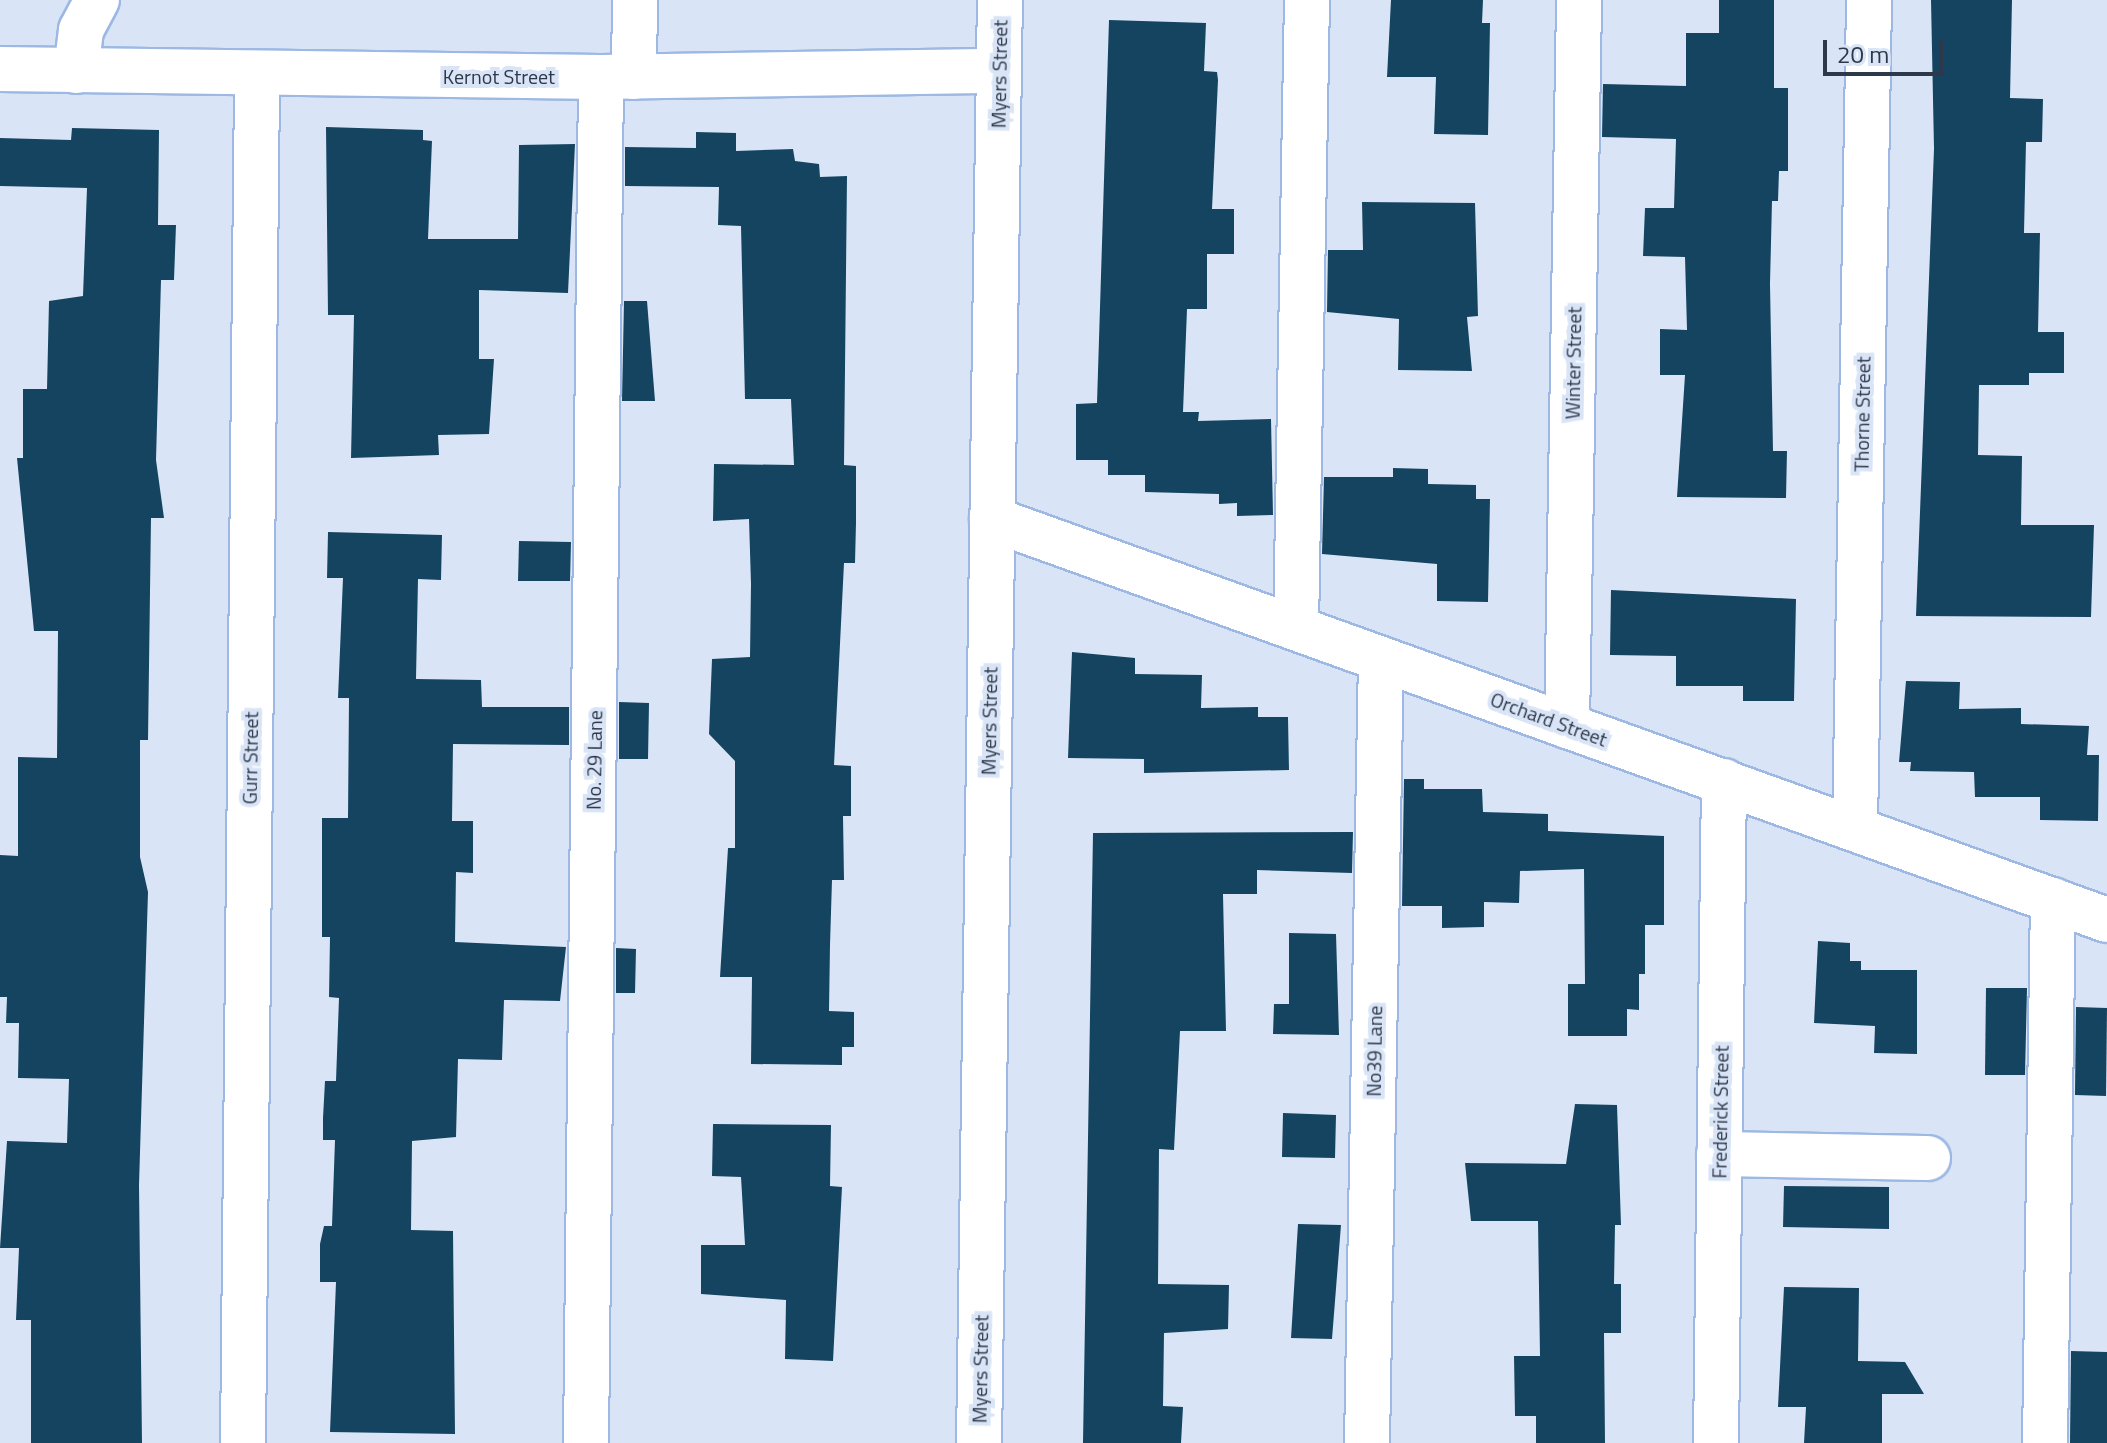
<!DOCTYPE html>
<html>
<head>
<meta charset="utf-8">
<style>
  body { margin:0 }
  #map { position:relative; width:2107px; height:1443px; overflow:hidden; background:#d9e5f7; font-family:"Titillium Web",sans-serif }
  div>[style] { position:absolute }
  .building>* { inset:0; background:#154460 }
  .roads { filter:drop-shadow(2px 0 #9cb8e3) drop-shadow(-2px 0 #9cb8e3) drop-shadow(0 2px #9cb8e3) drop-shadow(0 -2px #9cb8e3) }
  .minor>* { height:44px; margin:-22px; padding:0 22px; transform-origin:22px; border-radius:22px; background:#fff }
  span { translate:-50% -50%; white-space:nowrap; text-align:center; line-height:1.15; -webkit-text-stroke:8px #d9e5f7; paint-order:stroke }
  .street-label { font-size:20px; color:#2d384a }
  .scale { position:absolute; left:1823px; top:40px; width:120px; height:36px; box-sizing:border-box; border:4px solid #2d384a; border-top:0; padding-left:10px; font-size:24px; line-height:28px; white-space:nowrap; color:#2d384a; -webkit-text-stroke:6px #d9e5f7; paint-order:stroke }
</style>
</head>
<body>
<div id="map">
  <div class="building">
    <i style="clip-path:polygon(1391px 0,1483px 0,1482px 23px,1490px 23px,1488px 135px,1434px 134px,1436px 77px,1387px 77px)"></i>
    <i style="clip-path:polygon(1719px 0,1774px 0,1774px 88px,1788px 88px,1788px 171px,1779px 171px,1778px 201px,1772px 201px,1770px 284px,1773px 451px,1787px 451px,1786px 498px,1677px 497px,1685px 375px,1660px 375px,1660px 329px,1687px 330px,1685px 257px,1643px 256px,1645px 208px,1674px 208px,1676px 139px,1602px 137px,1603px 84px,1686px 86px,1686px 33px,1719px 33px)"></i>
    <i style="clip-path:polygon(1931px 0,2012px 0,2010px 98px,2043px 99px,2042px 142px,2026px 142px,2024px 233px,2040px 233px,2038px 332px,2064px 332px,2064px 373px,2029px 373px,2029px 385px,1979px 385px,1978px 455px,2022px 456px,2021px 525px,2094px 525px,2091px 617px,1916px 616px,1934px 149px)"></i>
    <i style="clip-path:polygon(1109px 20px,1206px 23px,1204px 71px,1217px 72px,1218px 80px,1212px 209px,1234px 209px,1234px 254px,1207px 254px,1207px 309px,1187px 309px,1183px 412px,1199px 412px,1198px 421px,1271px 419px,1273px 515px,1237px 516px,1237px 503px,1219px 504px,1219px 494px,1145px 492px,1145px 475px,1108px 475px,1108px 460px,1076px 460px,1076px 404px,1097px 403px)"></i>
    <i style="clip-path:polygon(326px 127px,423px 130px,423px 140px,432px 141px,428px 239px,518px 239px,519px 145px,575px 144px,568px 293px,479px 290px,479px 359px,494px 359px,489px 434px,438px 435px,439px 455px,351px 458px,354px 315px,328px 315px)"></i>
    <i style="clip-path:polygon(72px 128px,159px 130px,158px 225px,176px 225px,174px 280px,161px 280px,156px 460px,164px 518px,151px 518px,148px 740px,140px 740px,140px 857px,148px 892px,139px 1185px,142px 1443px,31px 1443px,31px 1320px,16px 1320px,19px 1248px,0 1248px,7px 1141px,67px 1143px,69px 1079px,18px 1078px,19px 1023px,6px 1023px,7px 997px,0 997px,0 855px,18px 856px,18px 757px,57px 758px,58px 631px,34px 631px,17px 458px,23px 458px,23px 389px,47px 389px,49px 301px,83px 296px,87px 188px,0 186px,0 138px,71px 140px)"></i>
    <i style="clip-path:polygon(696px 132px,736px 133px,736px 151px,793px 149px,795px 161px,819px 164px,820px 177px,847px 176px,844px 465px,856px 466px,856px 523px,855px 563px,844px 563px,834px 765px,851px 766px,851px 816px,843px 816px,844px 880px,832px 880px,830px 945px,829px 1011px,854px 1012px,854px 1047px,842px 1047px,842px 1065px,751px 1064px,752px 977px,720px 977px,728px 848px,735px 848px,735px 761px,709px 734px,712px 659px,750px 657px,751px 584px,749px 519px,713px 521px,714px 464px,794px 465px,791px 399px,745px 399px,741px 226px,718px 225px,719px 187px,625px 186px,625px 147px,696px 148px)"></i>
    <i style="clip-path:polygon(1362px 202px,1475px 203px,1478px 316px,1467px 317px,1472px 371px,1398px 370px,1399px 319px,1327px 312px,1328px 250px,1363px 250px)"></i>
    <i style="clip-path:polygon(624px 301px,647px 301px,655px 401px,622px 401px)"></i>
    <i style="clip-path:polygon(1393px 468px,1428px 469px,1428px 484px,1476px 485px,1476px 499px,1490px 499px,1488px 602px,1437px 601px,1437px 564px,1322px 554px,1324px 477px,1393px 477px)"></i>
    <i style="clip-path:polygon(328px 532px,442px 535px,441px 580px,418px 579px,416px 679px,481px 680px,482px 707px,569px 707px,569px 745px,453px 744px,452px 821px,473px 821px,473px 873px,456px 872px,455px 942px,566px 947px,560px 1001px,504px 1000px,502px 1060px,458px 1059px,456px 1137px,412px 1141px,411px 1230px,453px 1231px,455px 1434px,330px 1432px,336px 1282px,320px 1282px,320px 1244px,324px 1226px,332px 1226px,335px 1140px,323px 1140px,323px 1118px,325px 1081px,336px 1081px,339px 998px,329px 997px,330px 937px,322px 937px,322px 818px,348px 818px,349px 698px,338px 698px,343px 578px,327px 578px)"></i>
    <i style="clip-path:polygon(519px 541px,571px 542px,570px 581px,518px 581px)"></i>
    <i style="clip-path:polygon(1611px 590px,1796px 599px,1794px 701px,1743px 701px,1743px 686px,1676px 686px,1676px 656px,1610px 655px)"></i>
    <i style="clip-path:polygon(1072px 652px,1135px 658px,1135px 674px,1202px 675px,1201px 708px,1258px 707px,1258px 717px,1288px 717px,1289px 770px,1144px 773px,1144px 759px,1068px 758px)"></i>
    <i style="clip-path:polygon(1906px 681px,1960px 682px,1959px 709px,2021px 708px,2021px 724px,2089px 726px,2087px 755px,2099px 755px,2098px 821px,2040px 820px,2040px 797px,1975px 797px,1974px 772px,1910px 771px,1911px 762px,1899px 762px)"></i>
    <i style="clip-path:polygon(619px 702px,649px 703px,648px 759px,619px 759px)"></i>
    <i style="clip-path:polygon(1404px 779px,1424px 779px,1424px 789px,1482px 789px,1483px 812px,1548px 814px,1548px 831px,1664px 836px,1664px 925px,1645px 925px,1645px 974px,1639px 974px,1639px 1010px,1627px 1009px,1627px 1036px,1568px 1036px,1568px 984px,1585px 984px,1584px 869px,1520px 871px,1519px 903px,1484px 902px,1484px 927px,1442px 928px,1442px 906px,1402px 906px)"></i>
    <i style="clip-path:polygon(1353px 832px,1352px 873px,1257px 870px,1257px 894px,1223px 894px,1226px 1031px,1180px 1031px,1174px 1150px,1159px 1149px,1158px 1284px,1229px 1285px,1228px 1329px,1164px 1333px,1163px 1406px,1183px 1407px,1181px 1443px,1083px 1443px,1093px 833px)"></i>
    <i style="clip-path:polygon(1289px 933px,1336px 934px,1339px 1035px,1273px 1034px,1274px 1004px,1289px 1004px)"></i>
    <i style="clip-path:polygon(1818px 941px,1850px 943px,1850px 961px,1861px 961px,1861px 970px,1917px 970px,1917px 1054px,1874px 1053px,1875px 1026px,1814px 1023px)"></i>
    <i style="clip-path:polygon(616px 948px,636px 949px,635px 993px,616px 993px)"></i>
    <i style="clip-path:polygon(1986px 988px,2027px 988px,2025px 1075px,1985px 1075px)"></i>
    <i style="clip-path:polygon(2076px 1007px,2107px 1008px,2106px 1096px,2075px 1095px)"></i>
    <i style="clip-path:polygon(1575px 1104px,1617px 1105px,1621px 1225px,1615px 1225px,1614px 1284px,1621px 1284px,1621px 1333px,1604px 1333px,1605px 1443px,1536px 1443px,1536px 1416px,1515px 1416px,1514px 1356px,1540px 1356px,1538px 1221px,1471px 1221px,1465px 1163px,1566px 1164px)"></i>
    <i style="clip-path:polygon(1283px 1113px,1336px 1115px,1335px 1158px,1282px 1157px)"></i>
    <i style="clip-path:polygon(713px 1124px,831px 1125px,830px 1186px,842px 1187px,833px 1361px,785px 1359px,786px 1300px,701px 1294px,701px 1245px,745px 1245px,741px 1177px,712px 1176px)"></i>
    <i style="clip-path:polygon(1784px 1186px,1889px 1187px,1889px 1229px,1783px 1227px)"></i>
    <i style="clip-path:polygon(1298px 1224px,1341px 1225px,1332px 1339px,1291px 1338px)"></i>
    <i style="clip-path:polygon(1784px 1287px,1859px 1288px,1858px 1361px,1905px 1362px,1924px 1394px,1882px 1394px,1882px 1443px,1804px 1443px,1806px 1407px,1778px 1407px)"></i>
    <i style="clip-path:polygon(2071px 1351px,2107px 1352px,2107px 1443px,2070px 1443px)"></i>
  </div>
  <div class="roads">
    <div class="minor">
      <i style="left:0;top:69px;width:601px;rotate:0.76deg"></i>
      <i style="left:601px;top:77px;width:398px;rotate:-0.9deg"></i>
      <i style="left:76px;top:71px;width:41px;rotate:-83deg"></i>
      <i style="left:81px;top:30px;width:34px;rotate:-62deg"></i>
      <i style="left:634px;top:77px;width:77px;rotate:-89.3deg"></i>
      <i style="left:992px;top:519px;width:1185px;rotate:19.78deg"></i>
      <i style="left:1296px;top:628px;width:628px;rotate:-89deg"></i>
      <i style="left:1567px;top:726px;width:726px;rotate:-89.05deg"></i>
      <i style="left:1855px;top:828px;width:828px;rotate:-89.03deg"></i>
      <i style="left:1719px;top:1154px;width:209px;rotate:1.1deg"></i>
      <i style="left:243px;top:1443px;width:1369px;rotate:-89.41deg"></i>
      <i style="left:586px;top:1443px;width:1366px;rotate:-89.37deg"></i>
      <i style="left:979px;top:1443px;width:1443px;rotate:-89.17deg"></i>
      <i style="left:1367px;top:1443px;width:784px;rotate:-88.98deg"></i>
      <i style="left:1716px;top:1443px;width:662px;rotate:-89.31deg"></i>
      <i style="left:2045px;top:1443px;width:543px;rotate:-89.16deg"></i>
    </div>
  </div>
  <div class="street-label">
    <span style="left:999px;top:74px;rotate:-89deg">Myers Street</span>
    <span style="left:499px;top:76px">Kernot Street</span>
    <span style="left:1573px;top:363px;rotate:-89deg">Winter Street</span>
    <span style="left:1862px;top:414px;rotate:-89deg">Thorne Street</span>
    <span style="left:1549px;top:719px;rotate:20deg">Orchard Street</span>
    <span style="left:989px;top:721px;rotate:-89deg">Myers Street</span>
    <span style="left:250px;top:758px;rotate:-89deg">Gurr Street</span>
    <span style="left:594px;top:760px;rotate:-89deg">No. 29 Lane</span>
    <span style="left:1374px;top:1051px;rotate:-89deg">No39 Lane</span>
    <span style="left:1720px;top:1112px;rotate:-89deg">Frederick Street</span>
    <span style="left:980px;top:1369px;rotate:-89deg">Myers Street</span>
  </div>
  <div class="scale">20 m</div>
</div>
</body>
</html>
